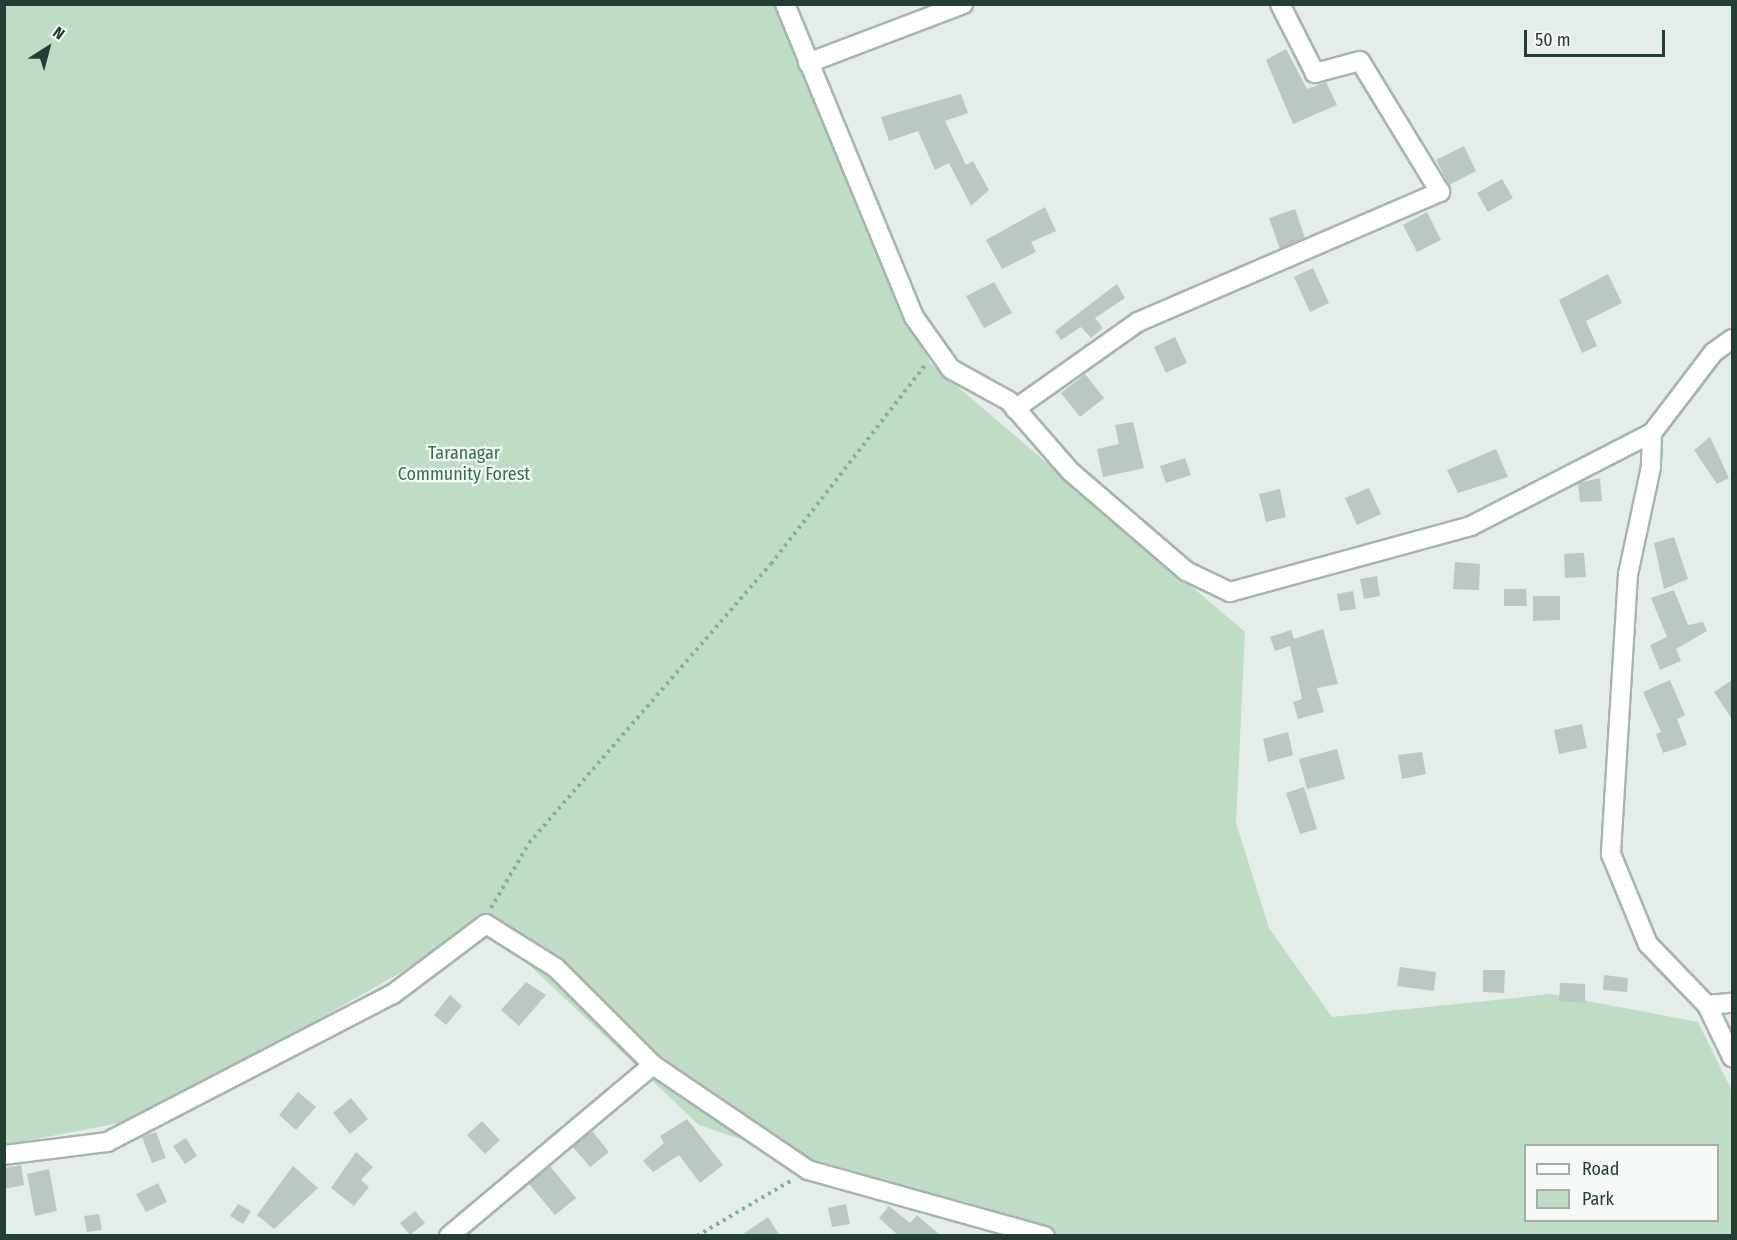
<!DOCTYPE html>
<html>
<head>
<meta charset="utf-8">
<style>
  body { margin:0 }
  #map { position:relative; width:1737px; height:1240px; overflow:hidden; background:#e5ede9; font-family:"Fira Sans Condensed",sans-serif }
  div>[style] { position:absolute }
  .green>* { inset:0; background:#bfddc5 }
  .building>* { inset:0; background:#bac8c1 }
  .path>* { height:4px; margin-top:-2px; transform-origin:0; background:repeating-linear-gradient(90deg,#87af9f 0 3px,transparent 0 7.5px) }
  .roads { filter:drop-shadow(2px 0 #a8b5af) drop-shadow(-2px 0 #a8b5af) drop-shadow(0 2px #a8b5af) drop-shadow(0 -2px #a8b5af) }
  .street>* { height:18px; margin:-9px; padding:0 9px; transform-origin:9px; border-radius:9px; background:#fff }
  span { translate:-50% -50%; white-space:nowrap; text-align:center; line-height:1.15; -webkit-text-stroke:4.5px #f5faf7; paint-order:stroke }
  .park-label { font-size:18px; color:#317345 }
  .frame { position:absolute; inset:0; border:6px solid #253e35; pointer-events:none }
  .legend { position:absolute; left:1524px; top:1144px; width:195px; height:78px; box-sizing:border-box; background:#f5faf7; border:2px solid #a2afa9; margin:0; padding:8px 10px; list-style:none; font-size:18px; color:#253e35 }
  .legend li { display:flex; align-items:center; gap:12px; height:30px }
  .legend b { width:30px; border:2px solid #a2afa9 }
  .north { position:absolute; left:18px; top:18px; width:60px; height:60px; -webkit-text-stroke:4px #f5faf7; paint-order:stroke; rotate:36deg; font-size:16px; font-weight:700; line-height:24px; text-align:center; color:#253e35 }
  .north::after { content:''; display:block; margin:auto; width:21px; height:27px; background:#253e35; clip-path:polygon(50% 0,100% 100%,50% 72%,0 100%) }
  .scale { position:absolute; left:1524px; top:30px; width:141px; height:27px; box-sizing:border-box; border:3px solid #253e35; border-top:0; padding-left:8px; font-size:18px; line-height:21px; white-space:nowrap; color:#253e35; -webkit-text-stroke:4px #f5faf7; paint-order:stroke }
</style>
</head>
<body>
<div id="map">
  <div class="green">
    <i style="clip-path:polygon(evenodd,5px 5px,779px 5px,930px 363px,1245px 632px,1236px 823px,1269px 928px,1332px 1017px,1551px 994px,1698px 1022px,1732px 1091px,1732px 1235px,1000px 1235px,931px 1204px,699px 1125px,486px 924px,145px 1118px,5px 1145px,5px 5px,1526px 1146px,1718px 1146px,1718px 1220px,1526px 1220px,1526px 1146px)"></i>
  </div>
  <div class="building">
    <i style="clip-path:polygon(1286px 49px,1307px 89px,1326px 82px,1337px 105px,1293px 124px,1266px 60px)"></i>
    <i style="clip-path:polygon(961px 94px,968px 113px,945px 121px,966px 165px,973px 161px,989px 190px,971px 206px,949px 163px,935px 170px,918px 131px,889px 141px,881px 117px)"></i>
    <i style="clip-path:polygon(1464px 146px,1476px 171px,1449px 185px,1436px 160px)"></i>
    <i style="clip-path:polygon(1502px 179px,1513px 198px,1488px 212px,1477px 193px)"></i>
    <i style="clip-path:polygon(1045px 207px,1056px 231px,1031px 242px,1036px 252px,1002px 269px,986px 240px)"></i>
    <i style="clip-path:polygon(1295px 209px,1305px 238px,1280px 249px,1269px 218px)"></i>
    <i style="clip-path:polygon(1427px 212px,1441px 240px,1417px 252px,1403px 225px)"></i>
    <i style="clip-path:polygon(1313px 268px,1329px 303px,1310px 312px,1294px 277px)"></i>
    <i style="clip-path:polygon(1608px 274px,1622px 303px,1586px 321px,1597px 346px,1582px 353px,1559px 300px)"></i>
    <i style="clip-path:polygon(994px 282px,1012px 313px,984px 328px,966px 296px)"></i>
    <i style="clip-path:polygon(1117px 284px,1125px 298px,1095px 318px,1103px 328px,1091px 338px,1081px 327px,1061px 340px,1055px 331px)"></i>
    <i style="clip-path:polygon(1175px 337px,1187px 363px,1166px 373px,1154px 347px)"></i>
    <i style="clip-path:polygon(1085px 374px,1104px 398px,1080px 417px,1061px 393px)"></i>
    <i style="clip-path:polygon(1133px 422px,1144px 468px,1103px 477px,1097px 449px,1119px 444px,1115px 425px)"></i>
    <i style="clip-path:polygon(1710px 437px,1729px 478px,1717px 484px,1694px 450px)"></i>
    <i style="clip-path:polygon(1496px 449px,1508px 477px,1458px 493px,1447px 470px)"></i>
    <i style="clip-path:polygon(1185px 458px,1191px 475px,1166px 483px,1160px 466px)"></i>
    <i style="clip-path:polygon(1600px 478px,1602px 501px,1580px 502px,1578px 483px)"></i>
    <i style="clip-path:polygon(1369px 488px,1381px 514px,1357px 525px,1345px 498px)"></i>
    <i style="clip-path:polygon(1280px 489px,1286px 517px,1266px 522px,1259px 494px)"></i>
    <i style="clip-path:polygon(1674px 537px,1688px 579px,1664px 589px,1654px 543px)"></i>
    <i style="clip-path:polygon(1584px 553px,1586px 577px,1565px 578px,1564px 554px)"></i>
    <i style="clip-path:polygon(1455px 562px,1480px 564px,1479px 590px,1453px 589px)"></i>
    <i style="clip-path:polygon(1377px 576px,1380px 596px,1364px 599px,1360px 579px)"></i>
    <i style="clip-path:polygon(1504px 589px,1526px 589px,1527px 606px,1504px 606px)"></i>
    <i style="clip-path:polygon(1674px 590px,1688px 625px,1703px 622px,1707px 631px,1676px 649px,1681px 661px,1660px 670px,1650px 645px,1667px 637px,1651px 598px)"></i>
    <i style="clip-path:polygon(1353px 591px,1356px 609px,1340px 611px,1337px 594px)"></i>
    <i style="clip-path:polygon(1533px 596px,1560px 596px,1560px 620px,1533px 621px)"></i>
    <i style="clip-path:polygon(1323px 629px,1338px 684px,1317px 688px,1324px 712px,1298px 719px,1293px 702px,1302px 699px,1290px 646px,1275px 651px,1270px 637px,1291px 630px,1294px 639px)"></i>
    <i style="clip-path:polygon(1670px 680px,1685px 715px,1677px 719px,1687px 745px,1663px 753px,1656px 734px,1661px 732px,1643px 692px)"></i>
    <i style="clip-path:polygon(1732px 680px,1732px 719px,1714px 692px)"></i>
    <i style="clip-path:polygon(1582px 724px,1587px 748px,1559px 754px,1554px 730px)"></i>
    <i style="clip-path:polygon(1288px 732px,1293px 755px,1268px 762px,1263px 739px)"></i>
    <i style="clip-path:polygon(1337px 749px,1345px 779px,1307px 789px,1299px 759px)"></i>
    <i style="clip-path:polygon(1422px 752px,1426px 774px,1402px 779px,1398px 755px)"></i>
    <i style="clip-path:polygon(1304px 787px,1317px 829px,1300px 834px,1286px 793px)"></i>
    <i style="clip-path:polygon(1400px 967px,1436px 972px,1434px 991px,1397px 986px)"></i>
    <i style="clip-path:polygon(1483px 970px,1505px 970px,1504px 993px,1483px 992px)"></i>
    <i style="clip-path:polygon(1604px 975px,1628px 978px,1627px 992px,1603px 990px)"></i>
    <i style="clip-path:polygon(526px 982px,546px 995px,519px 1026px,501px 1010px)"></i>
    <i style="clip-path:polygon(1560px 983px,1585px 984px,1585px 1003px,1559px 1001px)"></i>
    <i style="clip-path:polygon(450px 995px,462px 1006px,446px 1025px,434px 1015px)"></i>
    <i style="clip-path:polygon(298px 1092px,316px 1107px,296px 1130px,279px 1115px)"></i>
    <i style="clip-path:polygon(351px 1098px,368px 1119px,350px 1134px,333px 1113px)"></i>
    <i style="clip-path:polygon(687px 1119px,723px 1165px,700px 1183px,679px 1155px,653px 1172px,643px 1161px,664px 1143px,660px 1136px)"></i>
    <i style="clip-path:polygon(482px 1121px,500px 1140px,485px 1154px,467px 1135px)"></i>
    <i style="clip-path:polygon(592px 1131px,609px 1152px,590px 1167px,573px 1147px)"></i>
    <i style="clip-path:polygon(156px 1132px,166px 1158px,152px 1163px,142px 1137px)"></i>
    <i style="clip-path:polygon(186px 1138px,197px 1156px,185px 1164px,173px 1146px)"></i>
    <i style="clip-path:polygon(356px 1152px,373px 1167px,361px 1180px,369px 1187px,354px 1206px,331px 1188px)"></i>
    <i style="clip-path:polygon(21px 1165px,24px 1185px,4px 1189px,4px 1168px)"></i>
    <i style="clip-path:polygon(293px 1166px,318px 1188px,274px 1229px,257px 1215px)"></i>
    <i style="clip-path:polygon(550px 1166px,576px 1198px,555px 1215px,529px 1184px)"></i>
    <i style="clip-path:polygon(49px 1169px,57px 1211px,35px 1216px,27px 1174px)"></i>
    <i style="clip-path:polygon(158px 1183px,167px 1202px,146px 1212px,136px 1194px)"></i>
    <i style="clip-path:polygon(238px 1204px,251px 1211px,243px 1224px,230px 1216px)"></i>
    <i style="clip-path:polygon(846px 1204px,850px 1224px,832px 1227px,828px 1208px)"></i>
    <i style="clip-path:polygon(889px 1206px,910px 1223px,917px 1215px,941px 1236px,899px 1236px,879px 1218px)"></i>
    <i style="clip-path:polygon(415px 1211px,425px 1223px,410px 1235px,400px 1223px)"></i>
    <i style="clip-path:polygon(99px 1214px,102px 1230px,87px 1232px,84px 1216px)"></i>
    <i style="clip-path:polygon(768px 1217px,780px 1236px,740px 1236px)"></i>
  </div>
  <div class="path">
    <i style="left:491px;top:908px;width:75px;rotate:-59.7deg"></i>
    <i style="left:529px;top:843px;width:369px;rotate:-49.1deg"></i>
    <i style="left:771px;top:564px;width:253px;rotate:-52.2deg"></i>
    <i style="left:697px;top:1236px;width:110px;rotate:-30.5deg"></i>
  </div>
  <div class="roads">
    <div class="street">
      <i style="left:785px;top:4px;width:339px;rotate:67.6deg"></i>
      <i style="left:914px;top:317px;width:64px;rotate:54.6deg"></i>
      <i style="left:951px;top:369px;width:66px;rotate:28.9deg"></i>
      <i style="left:1009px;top:401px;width:94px;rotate:48.9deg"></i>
      <i style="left:1071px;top:472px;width:152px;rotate:40.7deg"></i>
      <i style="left:1186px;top:571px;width:49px;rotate:25.5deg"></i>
      <i style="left:1230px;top:592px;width:250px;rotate:-15.3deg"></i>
      <i style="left:1471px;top:526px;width:203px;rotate:-27.2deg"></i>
      <i style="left:808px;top:63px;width:166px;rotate:-20.8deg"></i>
      <i style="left:1732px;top:339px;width:24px;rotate:144deg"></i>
      <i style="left:1713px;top:353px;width:101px;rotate:127.3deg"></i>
      <i style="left:1652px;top:433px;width:34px;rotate:92deg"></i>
      <i style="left:1651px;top:467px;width:109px;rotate:102.1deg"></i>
      <i style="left:1628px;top:574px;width:281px;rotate:93.5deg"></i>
      <i style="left:1611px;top:854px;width:97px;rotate:67.7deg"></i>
      <i style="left:1648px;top:944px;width:85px;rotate:46deg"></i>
      <i style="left:1707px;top:1005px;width:58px;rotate:64.3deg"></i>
      <i style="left:1015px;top:409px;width:151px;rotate:-35.3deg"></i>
      <i style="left:1138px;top:322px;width:329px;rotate:-23.3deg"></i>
      <i style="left:1440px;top:192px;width:153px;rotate:-121.4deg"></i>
      <i style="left:1360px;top:61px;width:47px;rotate:165.1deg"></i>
      <i style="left:1315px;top:73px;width:77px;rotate:-116.9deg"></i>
      <i style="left:1707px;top:1005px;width:25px;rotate:-5deg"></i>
      <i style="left:4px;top:1155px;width:104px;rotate:-7.2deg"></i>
      <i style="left:107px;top:1142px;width:322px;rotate:-27.4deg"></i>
      <i style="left:393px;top:994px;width:116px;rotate:-37deg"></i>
      <i style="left:486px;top:924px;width:83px;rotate:32.2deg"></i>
      <i style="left:556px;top:968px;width:137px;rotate:45deg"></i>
      <i style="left:653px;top:1065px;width:187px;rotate:34.1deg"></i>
      <i style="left:808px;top:1170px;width:246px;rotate:15.6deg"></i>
      <i style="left:449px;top:1236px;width:266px;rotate:-40deg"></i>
    </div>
  </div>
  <div class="park-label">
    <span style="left:464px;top:464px">Taranagar<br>Community Forest</span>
  </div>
  <div class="frame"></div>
  <ul class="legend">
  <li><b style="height:8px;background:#fff"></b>Road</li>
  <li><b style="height:16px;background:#bfddc5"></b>Park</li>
  </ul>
  <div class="north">N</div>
  <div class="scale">50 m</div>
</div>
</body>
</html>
